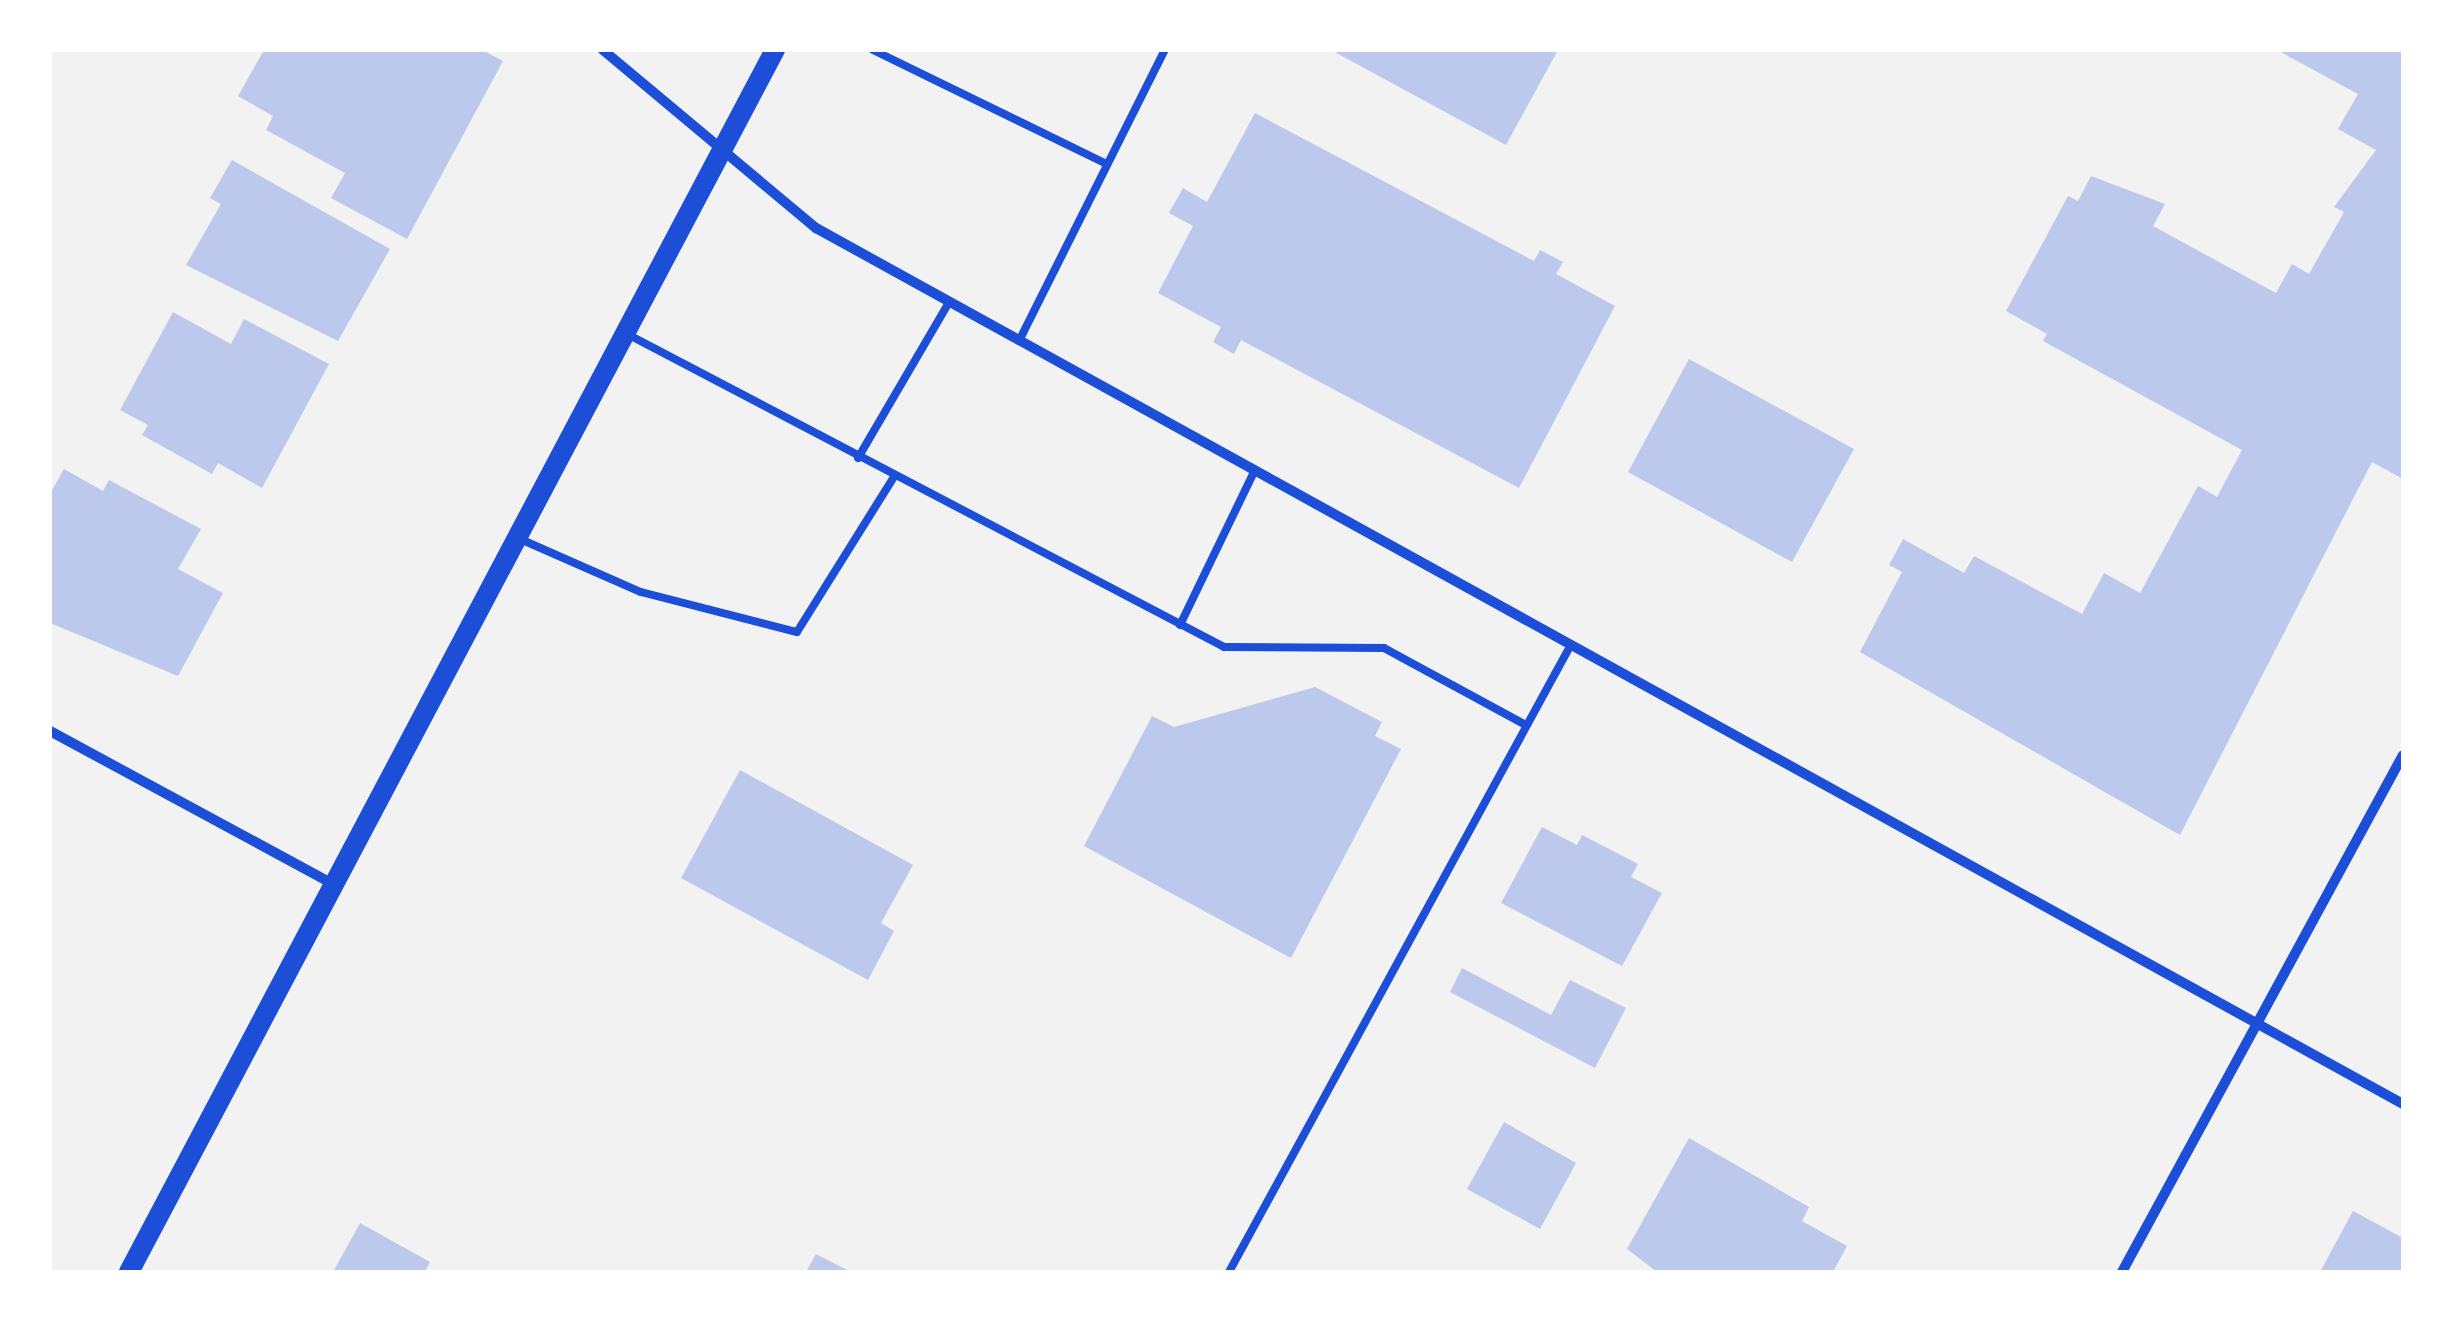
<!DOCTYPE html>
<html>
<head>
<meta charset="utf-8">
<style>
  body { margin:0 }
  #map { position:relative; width:2453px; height:1322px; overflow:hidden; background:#f2f2f2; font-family:Jost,sans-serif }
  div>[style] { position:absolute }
  .building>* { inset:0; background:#bdc9ec }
  .service>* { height:8px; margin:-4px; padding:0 4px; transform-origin:4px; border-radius:4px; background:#1d4ed8 }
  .minor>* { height:10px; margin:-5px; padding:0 5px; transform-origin:5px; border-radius:5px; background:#1d4ed8 }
  .secondary>* { height:20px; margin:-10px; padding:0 10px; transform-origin:10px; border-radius:10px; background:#1d4ed8 }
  span { translate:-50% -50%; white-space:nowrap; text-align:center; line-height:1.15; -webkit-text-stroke:10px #fff; paint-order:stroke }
  .frame { position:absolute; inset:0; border:52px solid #fff; pointer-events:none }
</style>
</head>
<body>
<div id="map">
  <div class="building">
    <i style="clip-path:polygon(264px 50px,482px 50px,503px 61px,407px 239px,331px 198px,345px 173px,266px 130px,273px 116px,238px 96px)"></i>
    <i style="clip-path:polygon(1331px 50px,1558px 50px,1506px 145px)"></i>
    <i style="clip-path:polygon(2277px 50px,2403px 50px,2403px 479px,2372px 462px,2180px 835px,1860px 652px,1902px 572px,1889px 565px,1903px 539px,1964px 573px,1974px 556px,2082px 614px,2104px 573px,2140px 593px,2198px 486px,2217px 497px,2242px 450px,2043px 341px,2047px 334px,2006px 311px,2068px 196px,2078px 201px,2091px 176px,2165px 204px,2153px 226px,2276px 293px,2292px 264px,2309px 274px,2344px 212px,2334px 207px,2376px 150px,2338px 129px,2358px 94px)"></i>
    <i style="clip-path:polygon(1255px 113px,1534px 261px,1540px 250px,1563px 262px,1556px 274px,1615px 306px,1519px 488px,1241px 340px,1234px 354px,1213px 342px,1221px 327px,1158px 293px,1193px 226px,1169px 213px,1183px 188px,1207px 202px)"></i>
    <i style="clip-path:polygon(232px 160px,390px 249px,338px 341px,186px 265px,221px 204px,210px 198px)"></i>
    <i style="clip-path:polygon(173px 312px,231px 344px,244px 319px,329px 364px,262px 488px,218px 463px,212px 474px,142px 435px,148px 425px,120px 410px)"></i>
    <i style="clip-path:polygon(1689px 359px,1854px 449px,1792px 562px,1628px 472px)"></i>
    <i style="clip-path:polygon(64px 469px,103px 491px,109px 480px,201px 529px,178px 569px,223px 593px,178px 676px,50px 623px,50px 494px)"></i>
    <i style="clip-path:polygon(1315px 687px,1382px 722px,1375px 736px,1401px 749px,1291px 958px,1084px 846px,1152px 716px,1174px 727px)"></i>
    <i style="clip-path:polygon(740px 770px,913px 865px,881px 923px,894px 931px,868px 980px,681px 878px)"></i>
    <i style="clip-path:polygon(1542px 827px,1577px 845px,1582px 835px,1638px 864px,1631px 877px,1662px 893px,1622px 966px,1501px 903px)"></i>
    <i style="clip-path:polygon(1462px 968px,1551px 1015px,1570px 980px,1626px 1008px,1595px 1068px,1450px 992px)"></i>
    <i style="clip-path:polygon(1504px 1122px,1576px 1163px,1540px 1229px,1467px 1189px)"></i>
    <i style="clip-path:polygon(1689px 1138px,1809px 1207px,1802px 1221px,1847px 1246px,1833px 1272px,1657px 1272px,1627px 1249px)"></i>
    <i style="clip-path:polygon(2353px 1211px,2403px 1238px,2403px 1272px,2320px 1272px)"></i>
    <i style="clip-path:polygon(360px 1223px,430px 1262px,425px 1272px,333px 1272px)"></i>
    <i style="clip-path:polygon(816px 1254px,851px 1272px,806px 1272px)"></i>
  </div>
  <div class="service">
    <i style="left:873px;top:50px;width:260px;rotate:26deg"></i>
    <i style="left:629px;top:335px;width:672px;rotate:27.67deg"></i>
    <i style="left:1224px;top:647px;width:160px;rotate:0.4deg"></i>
    <i style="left:1384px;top:648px;width:159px;rotate:28.5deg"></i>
    <i style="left:1019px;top:341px;width:326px;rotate:-63.4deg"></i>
    <i style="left:858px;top:458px;width:181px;rotate:-59.7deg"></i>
    <i style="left:520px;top:539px;width:132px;rotate:23.7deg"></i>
    <i style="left:641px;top:592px;width:161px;rotate:14.4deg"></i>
    <i style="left:797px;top:632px;width:183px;rotate:-58deg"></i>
    <i style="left:1180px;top:625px;width:168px;rotate:-64.2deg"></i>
    <i style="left:1229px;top:1272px;width:708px;rotate:-61.41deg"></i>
  </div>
  <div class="minor">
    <i style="left:603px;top:50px;width:278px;rotate:39.9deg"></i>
    <i style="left:816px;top:228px;width:1813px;rotate:28.9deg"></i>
    <i style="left:50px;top:731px;width:324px;rotate:28.4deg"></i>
    <i style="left:2122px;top:1272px;width:588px;rotate:-61.48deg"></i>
  </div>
  <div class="secondary">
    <i style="left:129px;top:1272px;width:1382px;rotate:-62.14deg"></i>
  </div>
  <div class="frame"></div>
</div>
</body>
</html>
